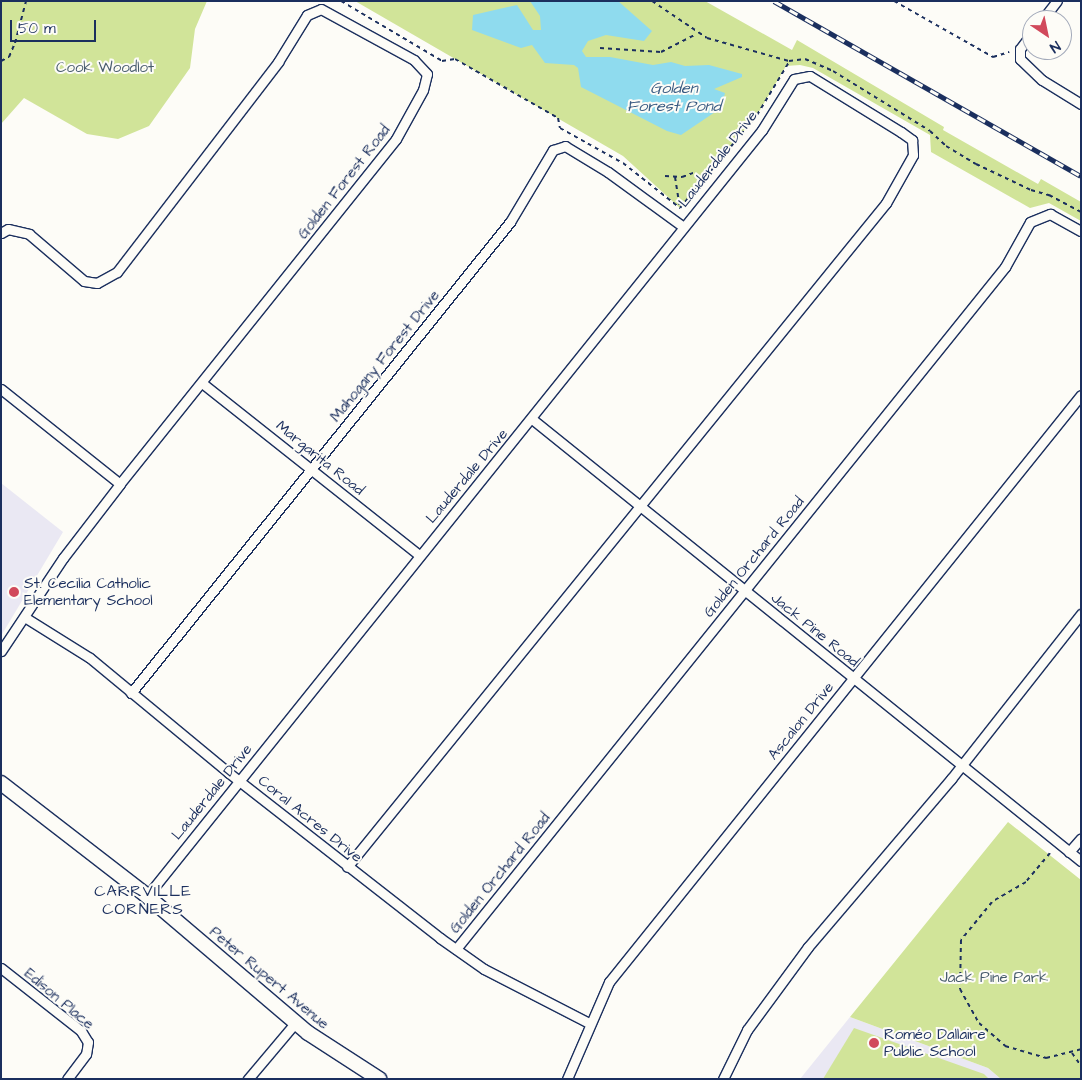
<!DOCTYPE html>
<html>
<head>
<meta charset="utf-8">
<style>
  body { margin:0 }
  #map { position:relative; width:1082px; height:1080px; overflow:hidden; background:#fdfcf7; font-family:"Architects Daughter",sans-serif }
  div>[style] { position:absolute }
  .built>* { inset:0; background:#eae8f3 }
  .green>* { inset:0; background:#d1e499 }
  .water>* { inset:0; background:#8fdbee }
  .path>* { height:2px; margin-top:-1px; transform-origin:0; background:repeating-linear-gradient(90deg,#1b2f5e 0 4px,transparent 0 8px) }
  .roads { filter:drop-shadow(1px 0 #1b2f5e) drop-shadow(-1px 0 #1b2f5e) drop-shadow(0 1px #1b2f5e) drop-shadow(0 -1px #1b2f5e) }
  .street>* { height:9px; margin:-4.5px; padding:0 4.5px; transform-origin:4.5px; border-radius:4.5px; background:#fdfcf7 }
  .secondary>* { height:14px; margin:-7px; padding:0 7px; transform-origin:7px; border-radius:7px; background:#fdfcf7 }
  .rail>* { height:5px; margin-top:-2.5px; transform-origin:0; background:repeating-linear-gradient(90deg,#fdfcf7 0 9px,#1b2f5e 0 18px); box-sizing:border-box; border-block:1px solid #1b2f5e }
  .dots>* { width:14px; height:14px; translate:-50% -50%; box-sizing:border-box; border:2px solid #fdfcf7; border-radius:50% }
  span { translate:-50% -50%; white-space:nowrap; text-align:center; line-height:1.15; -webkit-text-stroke:4px #fdfcf7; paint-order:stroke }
  .park-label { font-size:15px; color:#485c6d }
  .street-label { font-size:15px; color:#1b2f5e }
  .poi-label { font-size:15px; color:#1b2f5e }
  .left { translate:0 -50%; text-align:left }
  .water-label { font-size:16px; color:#385a82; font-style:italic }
  .neighbourhood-label { font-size:16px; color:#1b2f5e; letter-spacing:1px }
  .frame { position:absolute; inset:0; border:2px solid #1b2f5e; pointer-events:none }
  .north { position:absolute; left:1022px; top:10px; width:50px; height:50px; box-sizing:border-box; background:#fdfcf7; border:1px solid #a3aaba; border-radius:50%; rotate:146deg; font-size:14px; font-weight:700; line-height:20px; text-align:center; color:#1b2f5e }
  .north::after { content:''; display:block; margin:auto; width:18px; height:22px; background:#d1495b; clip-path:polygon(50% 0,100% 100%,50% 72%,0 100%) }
  .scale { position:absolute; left:10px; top:20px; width:86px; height:22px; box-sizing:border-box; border:2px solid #1b2f5e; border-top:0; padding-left:6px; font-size:15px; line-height:18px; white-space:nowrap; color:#1b2f5e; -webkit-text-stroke:4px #fdfcf7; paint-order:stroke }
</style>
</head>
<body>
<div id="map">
  <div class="built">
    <i style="clip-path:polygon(1px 483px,63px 532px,1px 636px)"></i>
    <i style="clip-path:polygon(850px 1017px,988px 1068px,1001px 1079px,800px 1079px)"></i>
  </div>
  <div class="green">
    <i style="clip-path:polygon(1px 1px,207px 1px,195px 29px,190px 68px,149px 126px,118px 139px,87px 134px,24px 98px,1px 124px)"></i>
    <i style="clip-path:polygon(355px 1px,705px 1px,792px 50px,797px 40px,944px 127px,943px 130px,1038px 184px,1041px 179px,1081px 202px,1081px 221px,1049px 203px,1030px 208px,931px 152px,930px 135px,813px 68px,800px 65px,786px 66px,757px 115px,680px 208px,623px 156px)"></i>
    <i style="clip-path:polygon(1008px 822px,1081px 880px,1081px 1079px,1001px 1079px,988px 1068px,850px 1017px)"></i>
    <i style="clip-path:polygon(854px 1028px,984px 1074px,989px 1079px,823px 1079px)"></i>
  </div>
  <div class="water">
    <i style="clip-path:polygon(530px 1px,618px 1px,652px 31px,644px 41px,606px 35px,588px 41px,582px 51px,586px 57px,610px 57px,653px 65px,671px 62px,685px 66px,709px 65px,742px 74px,742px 77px,714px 89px,725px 93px,721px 108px,681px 135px,667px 131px,581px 87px,578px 68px,574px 65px,545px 63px,532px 45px,521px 48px,472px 30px,473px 15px,517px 5px,533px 30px,541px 30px,540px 16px)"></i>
  </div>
  <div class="path">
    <i style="left:341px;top:1px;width:117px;rotate:30.7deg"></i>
    <i style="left:442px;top:61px;width:13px;rotate:-9deg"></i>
    <i style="left:455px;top:59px;width:119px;rotate:29.8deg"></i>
    <i style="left:558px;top:118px;width:10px;rotate:79deg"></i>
    <i style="left:560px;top:128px;width:72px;rotate:29.1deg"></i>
    <i style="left:623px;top:163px;width:73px;rotate:38.3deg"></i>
    <i style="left:652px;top:1px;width:66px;rotate:33.9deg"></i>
    <i style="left:707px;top:38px;width:85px;rotate:15.7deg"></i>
    <i style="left:789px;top:61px;width:16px;rotate:-7deg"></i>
    <i style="left:805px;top:59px;width:30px;rotate:23deg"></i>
    <i style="left:833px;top:71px;width:114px;rotate:31.7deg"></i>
    <i style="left:930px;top:131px;width:22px;rotate:43deg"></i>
    <i style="left:946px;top:146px;width:35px;rotate:31deg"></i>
    <i style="left:976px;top:164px;width:61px;rotate:25.3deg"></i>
    <i style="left:1031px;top:190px;width:19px;rotate:16deg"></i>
    <i style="left:1049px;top:195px;width:36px;rotate:28deg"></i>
    <i style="left:894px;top:1px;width:114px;rotate:29.5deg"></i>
    <i style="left:993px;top:57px;width:17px;rotate:-17deg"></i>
    <i style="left:600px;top:48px;width:61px;rotate:3.8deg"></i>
    <i style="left:661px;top:52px;width:39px;rotate:-27deg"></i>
    <i style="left:1px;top:61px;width:9px;rotate:-27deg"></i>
    <i style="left:9px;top:57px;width:15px;rotate:-67deg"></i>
    <i style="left:15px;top:43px;width:43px;rotate:-75.3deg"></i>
    <i style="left:665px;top:176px;width:17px;rotate:3deg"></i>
    <i style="left:682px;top:177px;width:12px;rotate:-20deg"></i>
    <i style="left:675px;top:177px;width:31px;rotate:81deg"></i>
    <i style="left:680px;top:208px;width:121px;rotate:-50.4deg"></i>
    <i style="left:757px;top:115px;width:62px;rotate:-58.9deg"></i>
    <i style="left:1050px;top:853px;width:38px;rotate:130deg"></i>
    <i style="left:1026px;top:882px;width:39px;rotate:150deg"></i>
    <i style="left:992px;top:902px;width:49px;rotate:129.2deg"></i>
    <i style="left:961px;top:940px;width:49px;rotate:91.2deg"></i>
    <i style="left:960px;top:989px;width:39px;rotate:61deg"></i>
    <i style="left:979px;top:1023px;width:35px;rotate:41deg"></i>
    <i style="left:1005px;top:1046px;width:43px;rotate:16.3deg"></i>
    <i style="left:1046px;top:1058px;width:36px;rotate:-14deg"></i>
    <i style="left:1072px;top:1053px;width:16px;rotate:55deg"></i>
  </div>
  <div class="roads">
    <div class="street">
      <i style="left:1042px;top:20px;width:24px;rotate:-52deg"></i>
      <i style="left:1032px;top:33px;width:20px;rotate:127deg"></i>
      <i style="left:1020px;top:49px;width:10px;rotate:90deg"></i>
      <i style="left:1020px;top:59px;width:30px;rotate:44deg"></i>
      <i style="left:1042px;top:80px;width:46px;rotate:31.6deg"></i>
      <i style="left:1px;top:233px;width:8px;rotate:-30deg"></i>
      <i style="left:8px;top:229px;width:22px;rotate:13deg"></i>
      <i style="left:29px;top:234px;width:72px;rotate:40.5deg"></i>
      <i style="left:84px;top:281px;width:13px;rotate:9deg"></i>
      <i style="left:97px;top:283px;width:23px;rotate:-29deg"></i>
      <i style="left:117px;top:272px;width:265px;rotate:-52.5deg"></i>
      <i style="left:278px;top:62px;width:55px;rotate:-58.3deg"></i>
      <i style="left:307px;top:15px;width:15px;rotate:-23deg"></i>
      <i style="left:321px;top:9px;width:106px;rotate:28.7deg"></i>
      <i style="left:414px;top:60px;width:19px;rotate:47deg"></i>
      <i style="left:427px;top:74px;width:16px;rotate:104deg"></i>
      <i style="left:423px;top:90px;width:56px;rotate:118.9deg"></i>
      <i style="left:396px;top:139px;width:442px;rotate:128.7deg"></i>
      <i style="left:120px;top:484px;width:93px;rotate:127.6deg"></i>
      <i style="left:63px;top:558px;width:112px;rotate:123.7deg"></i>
      <i style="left:202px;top:383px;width:277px;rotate:38.4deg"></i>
      <i style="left:1px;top:389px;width:152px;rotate:38.6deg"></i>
      <i style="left:532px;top:419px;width:705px;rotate:38.84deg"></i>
      <i style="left:26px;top:618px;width:75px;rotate:32deg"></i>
      <i style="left:90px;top:658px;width:180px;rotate:39.6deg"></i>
      <i style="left:229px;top:773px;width:268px;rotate:38deg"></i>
      <i style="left:440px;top:938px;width:54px;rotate:35.2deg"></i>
      <i style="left:484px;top:969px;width:118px;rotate:27.2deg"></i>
      <i style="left:131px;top:693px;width:605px;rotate:-51.18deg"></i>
      <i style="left:510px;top:222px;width:84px;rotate:-59.2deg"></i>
      <i style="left:553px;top:150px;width:13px;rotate:-18deg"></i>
      <i style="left:565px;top:146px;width:50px;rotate:31.2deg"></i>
      <i style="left:608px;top:172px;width:92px;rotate:36.1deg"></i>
      <i style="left:1069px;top:852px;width:18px;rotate:-49deg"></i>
      <i style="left:147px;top:896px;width:982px;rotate:-51.24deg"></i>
      <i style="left:762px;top:130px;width:60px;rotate:-57.9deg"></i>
      <i style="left:794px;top:79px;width:16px;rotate:-11deg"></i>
      <i style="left:810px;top:76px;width:107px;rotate:31.6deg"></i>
      <i style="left:901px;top:132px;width:14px;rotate:36deg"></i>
      <i style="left:912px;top:140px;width:15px;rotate:86deg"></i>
      <i style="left:913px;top:155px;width:55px;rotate:119.4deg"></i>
      <i style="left:886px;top:203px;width:855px;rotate:129.07deg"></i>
      <i style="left:456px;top:949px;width:876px;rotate:-51.17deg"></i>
      <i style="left:1005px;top:267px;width:51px;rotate:-60.9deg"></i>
      <i style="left:1030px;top:222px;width:22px;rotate:-22deg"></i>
      <i style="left:1050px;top:214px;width:35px;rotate:29deg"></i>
      <i style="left:1px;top:968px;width:102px;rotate:38.2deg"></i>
      <i style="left:81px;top:1031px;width:13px;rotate:58deg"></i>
      <i style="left:88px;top:1042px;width:12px;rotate:99deg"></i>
      <i style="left:86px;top:1054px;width:31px;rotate:127deg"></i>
      <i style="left:248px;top:1079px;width:75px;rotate:-49.9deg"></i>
      <i style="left:567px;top:1079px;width:106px;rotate:-66.6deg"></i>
      <i style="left:609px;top:982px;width:753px;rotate:-51.2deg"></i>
      <i style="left:723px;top:1079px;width:55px;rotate:-63.9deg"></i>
      <i style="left:747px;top:1030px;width:103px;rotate:-53.7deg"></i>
      <i style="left:808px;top:947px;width:221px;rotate:-49.6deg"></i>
      <i style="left:951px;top:779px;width:210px;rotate:-51.8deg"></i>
    </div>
    <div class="secondary">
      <i style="left:1px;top:783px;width:185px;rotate:37.7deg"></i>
      <i style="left:147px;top:896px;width:211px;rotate:40.4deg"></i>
      <i style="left:308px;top:1033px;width:85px;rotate:32.9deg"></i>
    </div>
  </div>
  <div class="rail">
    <i style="left:774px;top:1px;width:353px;rotate:29.7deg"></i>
  </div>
  <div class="dots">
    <i style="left:14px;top:592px;background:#d1495b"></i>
    <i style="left:874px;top:1043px;background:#d1495b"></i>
  </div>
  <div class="park-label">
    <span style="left:105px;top:68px">Cook Woodlot</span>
    <span style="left:994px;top:978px">Jack Pine Park</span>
  </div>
  <div class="street-label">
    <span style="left:718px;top:159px;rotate:-52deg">Lauderdale Drive</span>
    <span style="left:344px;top:182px;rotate:-52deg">Golden Forest Road</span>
    <span style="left:385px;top:356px;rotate:-51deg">Mahogany Forest Drive</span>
    <span style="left:320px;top:458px;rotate:39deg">Margarita Road</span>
    <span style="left:467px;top:476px;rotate:-50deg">Lauderdale Drive</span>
    <span style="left:754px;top:557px;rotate:-51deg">Golden Orchard Road</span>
    <span style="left:815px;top:630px;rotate:39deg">Jack Pine Road</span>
    <span style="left:801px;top:721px;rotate:-51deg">Ascalon Drive</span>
    <span style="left:212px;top:792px;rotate:-51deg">Lauderdale Drive</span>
    <span style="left:310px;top:819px;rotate:39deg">Coral Acres Drive</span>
    <span style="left:500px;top:873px;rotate:-51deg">Golden Orchard Road</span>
    <span style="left:269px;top:978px;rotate:40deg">Peter Rupert Avenue</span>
    <span style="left:59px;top:999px;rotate:40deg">Edison Place</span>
  </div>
  <div class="poi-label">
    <span class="left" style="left:24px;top:592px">St. Cecilia Catholic<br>Elementary School</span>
    <span class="left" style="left:884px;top:1043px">Roméo Dallaire<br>Public School</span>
  </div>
  <div class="water-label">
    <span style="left:674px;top:97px">Golden<br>Forest Pond</span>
  </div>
  <div class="neighbourhood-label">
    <span style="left:143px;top:900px">CARRVILLE<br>CORNERS</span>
  </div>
  <div class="frame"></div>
  <div class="north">N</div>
  <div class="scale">50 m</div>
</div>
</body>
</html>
